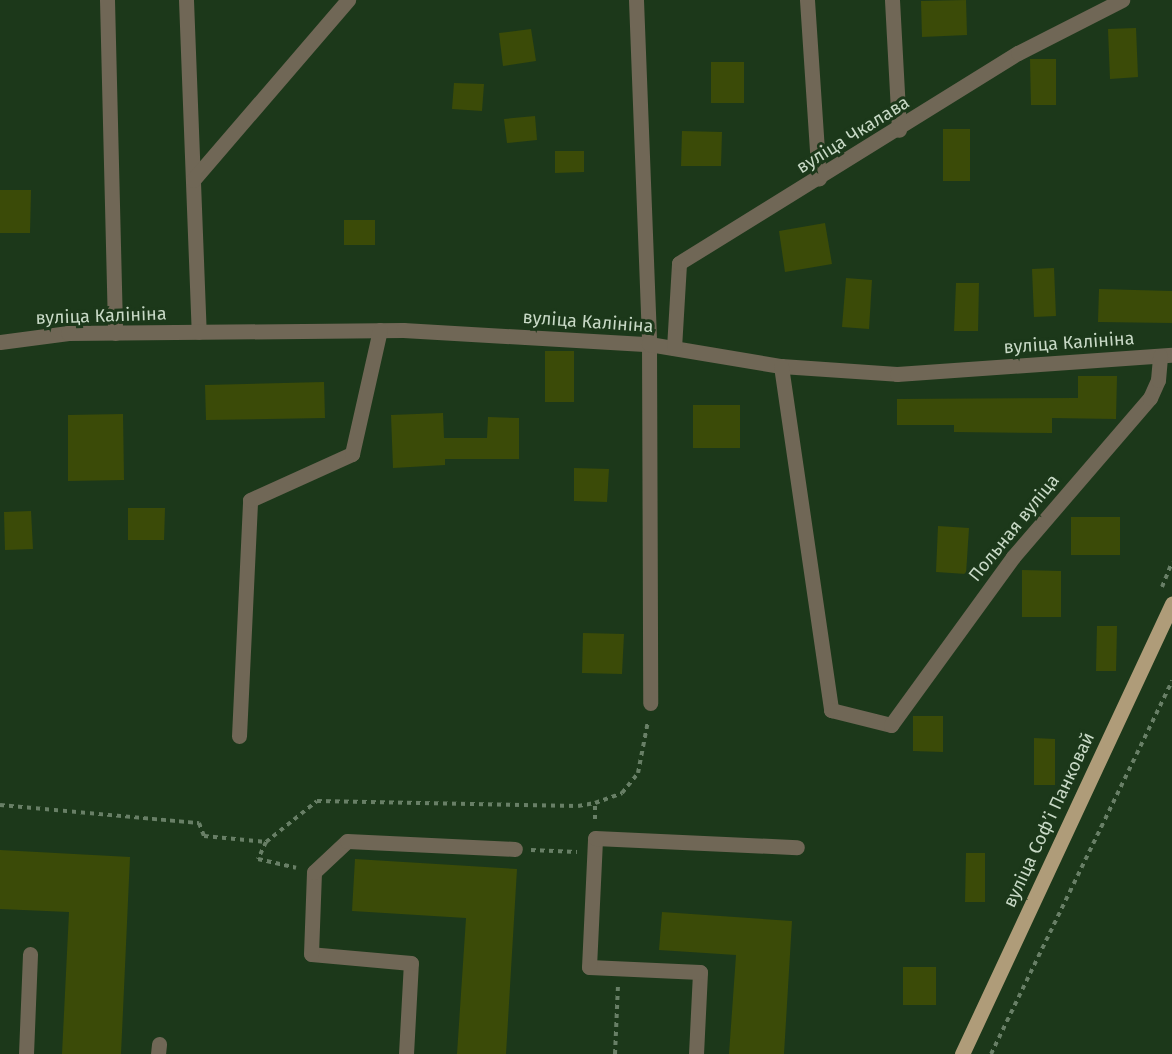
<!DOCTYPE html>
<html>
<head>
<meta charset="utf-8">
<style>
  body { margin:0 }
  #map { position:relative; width:1172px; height:1054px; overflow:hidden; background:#1c381a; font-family:"Fira Sans",sans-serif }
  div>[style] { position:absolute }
  .building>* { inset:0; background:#3b4b08 }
  .path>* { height:4px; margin-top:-2px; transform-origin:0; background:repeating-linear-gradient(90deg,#687f66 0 4.5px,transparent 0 9px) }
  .minor>* { height:15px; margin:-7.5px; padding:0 7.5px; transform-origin:7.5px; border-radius:7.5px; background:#706756 }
  .major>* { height:15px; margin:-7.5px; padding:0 7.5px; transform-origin:7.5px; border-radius:7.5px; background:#af9c79 }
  span { translate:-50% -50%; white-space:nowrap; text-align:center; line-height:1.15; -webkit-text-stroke:6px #1c381a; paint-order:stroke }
  .street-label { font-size:18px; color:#c8d9c6 }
</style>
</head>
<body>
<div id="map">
  <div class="building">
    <i style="clip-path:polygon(966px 0,967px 35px,922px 37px,921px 1px)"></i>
    <i style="clip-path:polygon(1136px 28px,1138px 77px,1110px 79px,1108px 29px)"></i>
    <i style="clip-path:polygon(531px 29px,536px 61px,503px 66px,499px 33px)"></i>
    <i style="clip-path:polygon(1030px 59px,1056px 59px,1056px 105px,1031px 105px)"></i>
    <i style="clip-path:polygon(711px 62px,744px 62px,744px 103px,711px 103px)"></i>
    <i style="clip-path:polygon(454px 83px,484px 84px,482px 111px,452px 109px)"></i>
    <i style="clip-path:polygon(535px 116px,537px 140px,507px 143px,504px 119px)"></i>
    <i style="clip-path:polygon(943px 129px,970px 129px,970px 181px,943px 181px)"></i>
    <i style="clip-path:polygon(682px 131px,722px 132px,721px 166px,681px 166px)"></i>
    <i style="clip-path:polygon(555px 151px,584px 151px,584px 172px,555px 173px)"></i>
    <i style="clip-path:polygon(0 190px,31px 190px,30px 233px,0 233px)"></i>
    <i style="clip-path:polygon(344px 220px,375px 220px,375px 245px,344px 245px)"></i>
    <i style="clip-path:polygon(825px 223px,832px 264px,785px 272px,779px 231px)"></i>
    <i style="clip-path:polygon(1054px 268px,1056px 316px,1034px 317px,1032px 269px)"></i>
    <i style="clip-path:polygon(846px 278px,872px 280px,869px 329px,842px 327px)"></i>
    <i style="clip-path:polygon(956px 283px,979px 283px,978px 331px,954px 331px)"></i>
    <i style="clip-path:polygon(1099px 289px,1172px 291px,1172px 323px,1098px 322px)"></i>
    <i style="clip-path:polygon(545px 351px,574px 351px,574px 402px,545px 402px)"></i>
    <i style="clip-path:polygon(1078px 376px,1117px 376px,1116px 419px,1052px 418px,1052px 433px,954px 432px,954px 425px,897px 425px,897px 399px,1078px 398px)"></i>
    <i style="clip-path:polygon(324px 382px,325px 418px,206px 420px,205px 385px)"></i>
    <i style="clip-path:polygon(693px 405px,740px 405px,740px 448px,693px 448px)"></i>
    <i style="clip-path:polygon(443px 413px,444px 438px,487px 438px,488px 417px,519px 418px,519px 459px,445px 459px,445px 465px,393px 468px,391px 415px)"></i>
    <i style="clip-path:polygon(123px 414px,124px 480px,68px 481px,68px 415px)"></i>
    <i style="clip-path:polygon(574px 468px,609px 469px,607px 502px,574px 501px)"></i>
    <i style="clip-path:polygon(128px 508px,165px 508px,164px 540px,128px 540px)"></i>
    <i style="clip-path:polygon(31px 511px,33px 549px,5px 550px,4px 512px)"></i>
    <i style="clip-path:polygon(1071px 517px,1120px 517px,1120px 555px,1071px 555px)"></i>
    <i style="clip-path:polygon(938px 526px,969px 528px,966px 574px,936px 572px)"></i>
    <i style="clip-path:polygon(1022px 570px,1061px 571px,1061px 617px,1022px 617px)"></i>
    <i style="clip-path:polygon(1097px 626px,1117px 626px,1116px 671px,1096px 671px)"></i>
    <i style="clip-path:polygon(583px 633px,624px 634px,622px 674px,582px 673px)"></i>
    <i style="clip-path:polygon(913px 716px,943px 716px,943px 752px,913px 751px)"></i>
    <i style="clip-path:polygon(1034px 738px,1055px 739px,1055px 785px,1034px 785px)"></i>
    <i style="clip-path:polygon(0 850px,130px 857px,121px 1054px,62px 1054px,69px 912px,0 909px)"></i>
    <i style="clip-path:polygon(966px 853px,985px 853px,985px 902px,965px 902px)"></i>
    <i style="clip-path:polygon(355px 859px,517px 869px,506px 1054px,457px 1054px,466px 918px,352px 911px)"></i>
    <i style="clip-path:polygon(662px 912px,792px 921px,784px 1054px,729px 1054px,736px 955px,659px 950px)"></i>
    <i style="clip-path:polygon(903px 967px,936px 967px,936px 1005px,903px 1005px)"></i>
  </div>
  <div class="path">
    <i style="left:1162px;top:587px;width:27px;rotate:-68deg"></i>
    <i style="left:0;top:805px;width:200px;rotate:5.2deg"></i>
    <i style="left:199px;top:823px;width:14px;rotate:69deg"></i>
    <i style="left:204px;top:836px;width:62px;rotate:5.5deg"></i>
    <i style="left:266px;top:842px;width:65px;rotate:-38.8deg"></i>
    <i style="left:317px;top:801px;width:261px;rotate:1.1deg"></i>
    <i style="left:578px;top:806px;width:17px;rotate:-10deg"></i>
    <i style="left:595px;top:819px;width:16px;rotate:-90deg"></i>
    <i style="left:595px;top:803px;width:29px;rotate:-20deg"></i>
    <i style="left:622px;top:793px;width:26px;rotate:-51deg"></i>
    <i style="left:638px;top:773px;width:53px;rotate:-79.1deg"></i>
    <i style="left:266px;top:842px;width:19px;rotate:115deg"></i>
    <i style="left:258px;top:859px;width:39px;rotate:13deg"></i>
    <i style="left:531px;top:850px;width:46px;rotate:2.5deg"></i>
    <i style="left:615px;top:1054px;width:68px;rotate:-87.5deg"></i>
    <i style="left:991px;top:1054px;width:415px;rotate:-64.1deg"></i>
  </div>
  <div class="minor">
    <i style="left:107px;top:0;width:333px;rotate:88.6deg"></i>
    <i style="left:186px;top:0;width:332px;rotate:87.8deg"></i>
    <i style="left:636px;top:0;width:344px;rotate:87.8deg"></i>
    <i style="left:649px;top:344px;width:359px;rotate:89.8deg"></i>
    <i style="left:807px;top:0;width:179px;rotate:86.2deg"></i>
    <i style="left:892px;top:0;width:130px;rotate:86.9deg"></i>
    <i style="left:193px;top:180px;width:238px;rotate:-49.3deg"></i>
    <i style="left:0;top:342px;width:69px;rotate:-7.5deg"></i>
    <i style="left:68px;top:333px;width:335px;rotate:-0.5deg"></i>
    <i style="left:403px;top:330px;width:246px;rotate:3.3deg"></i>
    <i style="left:649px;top:344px;width:134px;rotate:9.5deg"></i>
    <i style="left:781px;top:366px;width:116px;rotate:3.9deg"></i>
    <i style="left:897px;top:374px;width:276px;rotate:-4deg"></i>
    <i style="left:674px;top:348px;width:85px;rotate:-86.6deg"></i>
    <i style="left:679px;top:263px;width:399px;rotate:-31.8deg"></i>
    <i style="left:1018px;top:53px;width:117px;rotate:-27deg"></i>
    <i style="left:781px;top:366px;width:348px;rotate:81.7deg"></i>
    <i style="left:831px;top:710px;width:62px;rotate:14deg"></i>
    <i style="left:891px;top:725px;width:208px;rotate:-54deg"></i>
    <i style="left:1013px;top:557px;width:210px;rotate:-49.3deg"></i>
    <i style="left:1150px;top:398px;width:20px;rotate:-66deg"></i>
    <i style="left:1158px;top:380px;width:24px;rotate:-85deg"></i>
    <i style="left:239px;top:736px;width:236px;rotate:-87.3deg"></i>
    <i style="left:250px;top:500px;width:112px;rotate:-24.3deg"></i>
    <i style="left:352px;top:454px;width:127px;rotate:-77.3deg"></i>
    <i style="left:26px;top:1054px;width:100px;rotate:-87.7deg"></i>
    <i style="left:158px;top:1054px;width:10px;rotate:-84deg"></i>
    <i style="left:406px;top:1054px;width:91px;rotate:-86.9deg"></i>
    <i style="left:411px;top:963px;width:100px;rotate:-174.9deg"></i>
    <i style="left:311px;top:954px;width:82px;rotate:-87.9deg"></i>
    <i style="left:314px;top:872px;width:45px;rotate:-43.2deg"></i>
    <i style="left:347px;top:841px;width:168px;rotate:2.7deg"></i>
    <i style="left:696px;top:1054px;width:82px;rotate:-87.2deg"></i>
    <i style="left:700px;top:972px;width:111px;rotate:-177.4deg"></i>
    <i style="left:589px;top:967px;width:129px;rotate:-87.3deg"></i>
    <i style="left:595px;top:838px;width:202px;rotate:2.6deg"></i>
  </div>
  <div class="major">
    <i style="left:962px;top:1054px;width:497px;rotate:-65deg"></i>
  </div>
  <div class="street-label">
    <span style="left:853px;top:135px;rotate:-32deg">вуліца Чкалава</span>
    <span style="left:101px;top:316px;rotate:-2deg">вуліца Калініна</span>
    <span style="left:588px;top:322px;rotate:4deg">вуліца Калініна</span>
    <span style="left:1069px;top:343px;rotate:-4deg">вуліца Калініна</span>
    <span style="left:1014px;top:528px;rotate:-51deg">Польная вуліца</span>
    <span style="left:1049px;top:820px;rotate:-65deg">вуліца Софʼі Панковай</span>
  </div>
</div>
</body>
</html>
